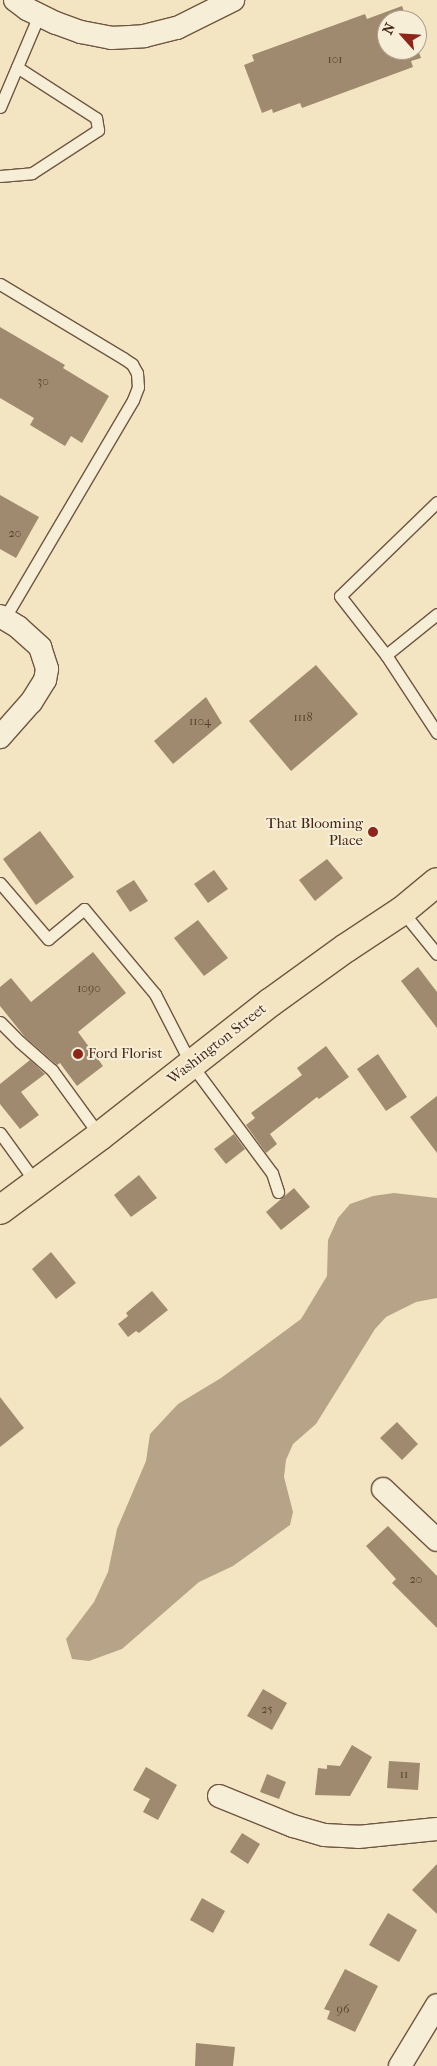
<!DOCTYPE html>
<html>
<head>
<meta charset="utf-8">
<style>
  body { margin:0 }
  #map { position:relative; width:437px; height:2066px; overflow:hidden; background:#f3e5c1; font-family:"IM FELL French Canon",serif }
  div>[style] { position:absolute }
  .water>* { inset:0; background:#b7a488 }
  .building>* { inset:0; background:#9f8a70 }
  .roads { filter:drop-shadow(1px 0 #6f5642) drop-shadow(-1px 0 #6f5642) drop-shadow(0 1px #6f5642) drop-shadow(0 -1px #6f5642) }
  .lane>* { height:11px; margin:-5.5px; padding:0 5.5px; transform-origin:5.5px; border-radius:5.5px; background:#f7eed7 }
  .street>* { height:22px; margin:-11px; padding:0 11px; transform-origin:11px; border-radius:11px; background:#f7eed7 }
  .primary>* { height:28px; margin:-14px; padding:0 14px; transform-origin:14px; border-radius:14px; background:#f3e5c1 }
  .dots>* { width:14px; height:14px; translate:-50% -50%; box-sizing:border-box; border:2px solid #f7eed7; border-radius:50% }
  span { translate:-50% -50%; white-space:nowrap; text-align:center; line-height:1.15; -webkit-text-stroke:4px #f7eed7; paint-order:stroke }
  .number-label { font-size:12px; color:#5a402e }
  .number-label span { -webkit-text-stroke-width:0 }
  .poi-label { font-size:15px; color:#432718 }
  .right { translate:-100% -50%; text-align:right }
  .left { translate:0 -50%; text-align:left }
  .street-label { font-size:15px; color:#432718 }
  .north { position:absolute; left:377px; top:10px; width:50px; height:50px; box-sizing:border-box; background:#f7eed7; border:1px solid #af9e8b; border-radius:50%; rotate:296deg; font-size:14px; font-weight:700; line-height:20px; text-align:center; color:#432718 }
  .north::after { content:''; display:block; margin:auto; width:18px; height:22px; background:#8f2418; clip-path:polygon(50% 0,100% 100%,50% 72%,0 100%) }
</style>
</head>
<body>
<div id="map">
  <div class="water">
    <i style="clip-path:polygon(394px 1193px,437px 1198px,437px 1298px,416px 1302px,386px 1317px,375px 1329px,316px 1424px,293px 1444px,286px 1460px,284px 1477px,293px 1512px,290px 1525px,233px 1566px,199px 1582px,122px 1649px,89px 1661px,72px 1659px,66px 1639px,94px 1602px,108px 1572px,117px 1529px,146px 1461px,150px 1434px,178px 1404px,221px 1378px,301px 1319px,327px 1276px,328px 1240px,338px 1218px,350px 1204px,373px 1196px)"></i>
  </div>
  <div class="building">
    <i style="clip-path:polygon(402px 6px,407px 20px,387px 20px,387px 50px,417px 50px,417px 47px,421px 58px,411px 61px,413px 67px,302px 108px,300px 103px,273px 113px,272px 109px,262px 113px,244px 65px,254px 61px,252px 55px,365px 14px,367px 19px)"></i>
    <i style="clip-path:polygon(0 327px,65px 365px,63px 368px,109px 396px,82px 443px,71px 436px,65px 446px,30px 425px,34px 418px,0 398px)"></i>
    <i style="clip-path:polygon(0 495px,39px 517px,16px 558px,0 549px)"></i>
    <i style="clip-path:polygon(316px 665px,358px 714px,291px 771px,249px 721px)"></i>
    <i style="clip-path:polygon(206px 697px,222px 723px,173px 764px,154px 741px)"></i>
    <i style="clip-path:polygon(40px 831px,74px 877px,36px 905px,3px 859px)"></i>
    <i style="clip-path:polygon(327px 859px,343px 878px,315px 901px,299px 880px)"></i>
    <i style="clip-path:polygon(214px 870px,228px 889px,208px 903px,194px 884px)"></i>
    <i style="clip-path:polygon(134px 880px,148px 901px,130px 912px,116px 891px)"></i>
    <i style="clip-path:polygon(198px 920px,228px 958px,204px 976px,174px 938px)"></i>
    <i style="clip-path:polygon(93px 952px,126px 993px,78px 1032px,103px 1066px,77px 1086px,60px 1063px,57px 1065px,25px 1037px,0 1006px,0 987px,11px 978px,31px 1002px)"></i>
    <i style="clip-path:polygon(418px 967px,437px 992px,437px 1028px,401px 981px)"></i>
    <i style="clip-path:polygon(326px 1046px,349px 1077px,319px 1099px,317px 1097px,270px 1134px,277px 1144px,266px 1153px,246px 1125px,255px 1118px,251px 1113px,302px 1075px,297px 1068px)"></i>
    <i style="clip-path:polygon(378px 1054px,407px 1097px,386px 1111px,357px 1069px)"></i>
    <i style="clip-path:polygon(30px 1060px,45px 1074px,21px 1092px,39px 1115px,20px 1129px,0 1104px,0 1084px)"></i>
    <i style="clip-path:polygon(437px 1096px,437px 1153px,410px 1117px)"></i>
    <i style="clip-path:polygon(234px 1134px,245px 1149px,226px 1164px,214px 1149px)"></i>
    <i style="clip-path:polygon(139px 1175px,157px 1198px,131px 1217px,114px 1195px)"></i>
    <i style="clip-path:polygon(294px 1188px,310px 1207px,281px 1230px,266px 1212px)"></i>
    <i style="clip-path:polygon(51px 1252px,76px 1283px,56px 1299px,32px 1269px)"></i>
    <i style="clip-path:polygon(152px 1291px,168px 1310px,139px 1333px,136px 1331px,128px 1337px,118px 1324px,128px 1316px,126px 1313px)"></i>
    <i style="clip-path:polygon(0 1397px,24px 1428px,0 1447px)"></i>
    <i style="clip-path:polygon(397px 1422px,418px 1444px,402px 1460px,380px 1438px)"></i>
    <i style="clip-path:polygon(388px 1526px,437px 1576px,437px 1628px,392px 1583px,396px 1579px,366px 1546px)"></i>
    <i style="clip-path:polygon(263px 1689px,287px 1703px,272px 1730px,247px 1716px)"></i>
    <i style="clip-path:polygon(352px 1745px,372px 1757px,350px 1796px,315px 1795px,318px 1768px,327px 1769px,327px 1765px,340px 1766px)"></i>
    <i style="clip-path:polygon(389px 1761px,420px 1763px,418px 1790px,387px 1788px)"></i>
    <i style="clip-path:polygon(146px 1767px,177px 1785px,158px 1820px,143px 1812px,150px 1799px,133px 1790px)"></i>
    <i style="clip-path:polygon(267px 1774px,286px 1782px,279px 1799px,260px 1792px)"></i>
    <i style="clip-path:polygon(242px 1833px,260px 1844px,248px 1864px,230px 1852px)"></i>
    <i style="clip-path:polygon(437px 1864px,437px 1914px,412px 1890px)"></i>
    <i style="clip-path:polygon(202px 1898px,225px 1911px,213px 1933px,190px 1920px)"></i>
    <i style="clip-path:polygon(388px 1913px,417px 1930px,399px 1962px,369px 1945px)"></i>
    <i style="clip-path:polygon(345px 1969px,378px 1986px,355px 2032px,327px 2019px,330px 2011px,324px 2009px)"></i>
    <i style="clip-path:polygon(196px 2043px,235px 2047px,233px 2066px,195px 2066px)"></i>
  </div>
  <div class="roads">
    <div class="lane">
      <i style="left:0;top:107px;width:100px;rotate:-67deg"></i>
      <i style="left:0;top:176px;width:32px;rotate:-5deg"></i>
      <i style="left:32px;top:173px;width:79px;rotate:-33.1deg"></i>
      <i style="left:98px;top:130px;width:12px;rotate:-99deg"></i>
      <i style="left:96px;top:118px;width:94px;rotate:-147.2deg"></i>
      <i style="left:0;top:284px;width:144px;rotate:31deg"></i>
      <i style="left:123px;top:358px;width:11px;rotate:34deg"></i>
      <i style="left:132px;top:364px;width:10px;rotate:61deg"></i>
      <i style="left:137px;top:373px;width:14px;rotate:86deg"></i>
      <i style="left:138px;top:387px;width:14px;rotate:111deg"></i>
      <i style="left:133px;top:400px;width:254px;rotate:120.5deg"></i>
      <i style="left:437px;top:502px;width:135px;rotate:135.9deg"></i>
      <i style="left:340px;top:596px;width:75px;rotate:52.1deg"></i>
      <i style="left:386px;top:655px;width:65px;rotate:-38.8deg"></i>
      <i style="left:386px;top:655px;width:93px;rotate:56.8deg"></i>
      <i style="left:0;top:883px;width:74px;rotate:49.4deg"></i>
      <i style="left:48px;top:939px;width:47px;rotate:-39.8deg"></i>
      <i style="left:84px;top:909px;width:111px;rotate:50.1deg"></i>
      <i style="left:155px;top:994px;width:79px;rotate:62.8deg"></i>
      <i style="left:191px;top:1064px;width:136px;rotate:53.4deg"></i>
      <i style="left:272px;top:1173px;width:20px;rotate:72deg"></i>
      <i style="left:402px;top:911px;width:55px;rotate:50.9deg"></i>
      <i style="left:0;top:1022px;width:28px;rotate:45deg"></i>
      <i style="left:20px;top:1042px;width:43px;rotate:41.2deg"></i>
      <i style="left:52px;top:1070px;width:82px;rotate:54deg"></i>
      <i style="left:0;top:1133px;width:62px;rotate:54.2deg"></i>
    </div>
    <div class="street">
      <i style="left:15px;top:0;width:15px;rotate:37deg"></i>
      <i style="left:27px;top:9px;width:32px;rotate:26deg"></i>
      <i style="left:56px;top:23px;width:27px;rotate:20deg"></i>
      <i style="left:81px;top:32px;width:31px;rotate:11deg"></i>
      <i style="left:111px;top:38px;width:33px;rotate:-3deg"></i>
      <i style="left:144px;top:36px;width:34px;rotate:-14deg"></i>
      <i style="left:177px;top:28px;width:63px;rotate:-26.6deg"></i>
      <i style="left:0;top:616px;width:21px;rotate:31deg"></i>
      <i style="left:18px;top:627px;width:30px;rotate:42deg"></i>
      <i style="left:40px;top:647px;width:23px;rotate:72deg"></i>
      <i style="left:47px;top:669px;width:11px;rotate:100deg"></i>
      <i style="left:45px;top:680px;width:26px;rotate:122deg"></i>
      <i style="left:31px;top:702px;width:47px;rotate:131.5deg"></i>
      <i style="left:383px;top:1489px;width:74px;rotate:43.4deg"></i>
      <i style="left:219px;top:1796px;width:80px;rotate:22.1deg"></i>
      <i style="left:293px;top:1826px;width:32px;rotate:16deg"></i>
      <i style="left:324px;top:1835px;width:34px;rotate:3deg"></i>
      <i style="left:358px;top:1837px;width:79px;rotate:-5.8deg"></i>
      <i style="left:400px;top:2066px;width:71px;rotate:-58.8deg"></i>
    </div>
    <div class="primary">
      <i style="left:0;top:1210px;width:124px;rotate:-36.5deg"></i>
      <i style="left:100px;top:1136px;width:217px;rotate:-38.1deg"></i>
      <i style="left:271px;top:1002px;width:92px;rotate:-35.8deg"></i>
      <i style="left:346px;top:948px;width:67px;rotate:-33.5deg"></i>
      <i style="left:402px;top:911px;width:45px;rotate:-39.6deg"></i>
    </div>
  </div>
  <div class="dots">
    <i style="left:373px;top:832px;background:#8f2418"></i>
    <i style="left:78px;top:1054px;background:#8f2418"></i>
  </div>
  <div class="number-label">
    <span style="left:335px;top:60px">101</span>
    <span style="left:43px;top:382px">30</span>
    <span style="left:15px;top:534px">20</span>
    <span style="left:303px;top:718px">1118</span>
    <span style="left:200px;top:722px">1104</span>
    <span style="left:89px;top:989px">1090</span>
    <span style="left:416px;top:1580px">20</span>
    <span style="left:267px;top:1710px">25</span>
    <span style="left:404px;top:1775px">11</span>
    <span style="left:343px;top:2010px">96</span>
  </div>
  <div class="poi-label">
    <span class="right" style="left:363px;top:832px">That Blooming<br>Place</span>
    <span class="left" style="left:88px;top:1054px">Ford Florist</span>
  </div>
  <div class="street-label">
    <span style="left:217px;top:1044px;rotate:-38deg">Washington Street</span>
  </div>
  <div class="north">N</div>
</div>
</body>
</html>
